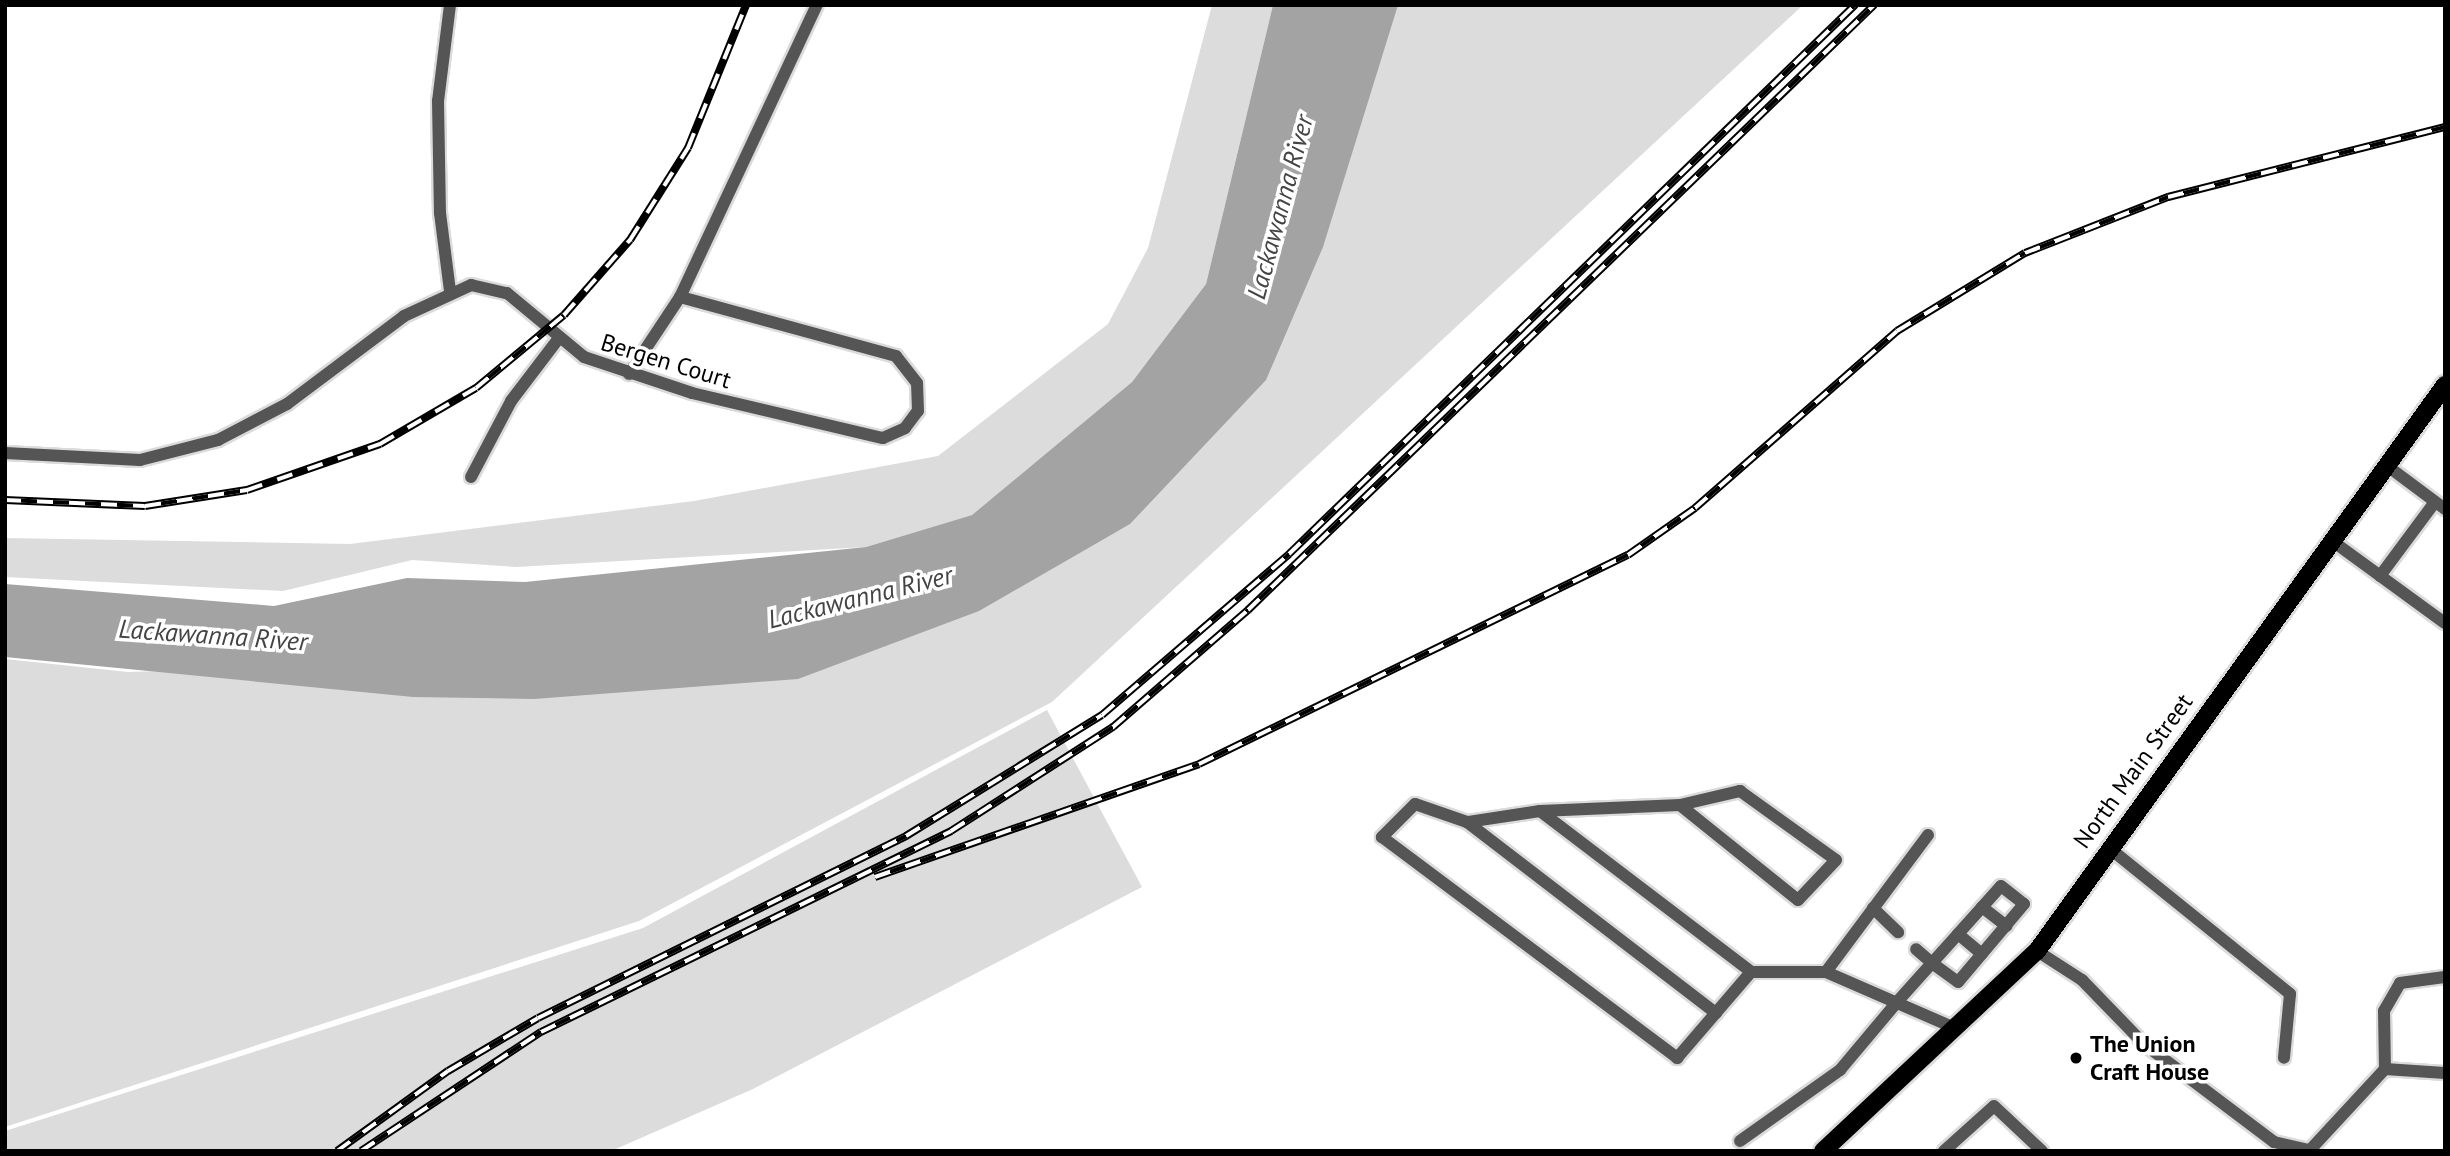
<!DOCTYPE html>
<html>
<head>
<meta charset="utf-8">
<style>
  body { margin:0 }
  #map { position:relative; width:2450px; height:1156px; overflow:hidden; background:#fff; font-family:"PT Sans",sans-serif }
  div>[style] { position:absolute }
  .green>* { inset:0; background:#dcdcdc }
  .water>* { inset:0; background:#a3a3a3 }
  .roads { filter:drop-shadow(2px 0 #dbdbdb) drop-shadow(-2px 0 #dbdbdb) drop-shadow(0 2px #dbdbdb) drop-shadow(0 -2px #dbdbdb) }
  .lane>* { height:12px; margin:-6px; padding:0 6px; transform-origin:6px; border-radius:6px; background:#555 }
  .primary>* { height:18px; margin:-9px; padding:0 9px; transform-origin:9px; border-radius:9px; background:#000 }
  .rail>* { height:8px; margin-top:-4px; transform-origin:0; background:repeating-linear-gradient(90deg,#fff 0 16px,#000 0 32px); box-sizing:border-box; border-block:2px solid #000 }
  .dots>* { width:19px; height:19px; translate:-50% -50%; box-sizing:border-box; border:4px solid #fff; border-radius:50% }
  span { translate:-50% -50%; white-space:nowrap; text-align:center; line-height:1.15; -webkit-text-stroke:7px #fff; paint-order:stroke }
  .street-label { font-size:24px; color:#000 }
  .poi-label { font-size:24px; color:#000; font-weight:700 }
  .left { translate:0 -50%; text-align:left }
  .water-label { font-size:26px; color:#444; font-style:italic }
  .frame { position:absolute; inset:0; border:7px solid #000; pointer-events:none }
</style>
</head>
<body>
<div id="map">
  <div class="green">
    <i style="clip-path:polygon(1212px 5px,1273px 5px,1206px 284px,1132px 382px,972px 515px,866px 547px,516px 567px,412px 560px,283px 591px,5px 577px,5px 538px,350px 544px,694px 501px,938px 456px,1108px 324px,1148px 248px)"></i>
    <i style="clip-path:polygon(1366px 5px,1803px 5px,1052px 702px,639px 921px,5px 1127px,5px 659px,128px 672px,408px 663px,696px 675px,1128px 442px)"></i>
    <i style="clip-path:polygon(1047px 710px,1142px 887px,753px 1089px,611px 1151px,5px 1151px,5px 1131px,643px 928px)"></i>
  </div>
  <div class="water">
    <i style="clip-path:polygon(1273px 5px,1398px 5px,1323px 247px,1266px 380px,1130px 524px,979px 611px,798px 679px,534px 699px,413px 697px,5px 657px,5px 584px,274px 606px,407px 578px,525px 582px,866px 547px,972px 515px,1132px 382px,1206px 284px)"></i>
  </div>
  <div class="roads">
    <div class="lane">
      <i style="left:450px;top:5px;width:97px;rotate:97.1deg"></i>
      <i style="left:438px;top:101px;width:112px;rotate:89deg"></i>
      <i style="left:440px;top:213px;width:79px;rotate:82.7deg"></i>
      <i style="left:629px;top:374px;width:92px;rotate:-56.5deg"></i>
      <i style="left:680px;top:297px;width:323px;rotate:-64.9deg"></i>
      <i style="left:5px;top:453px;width:135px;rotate:3deg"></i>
      <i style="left:140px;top:460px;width:81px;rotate:-14.4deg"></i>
      <i style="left:218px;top:440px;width:78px;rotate:-27.6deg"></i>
      <i style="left:287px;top:404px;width:146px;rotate:-36.9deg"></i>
      <i style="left:404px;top:316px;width:74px;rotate:-24.8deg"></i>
      <i style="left:471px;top:285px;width:37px;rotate:13deg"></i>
      <i style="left:507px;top:293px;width:100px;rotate:39.7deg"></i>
      <i style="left:584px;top:357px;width:114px;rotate:18.4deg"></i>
      <i style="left:692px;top:393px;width:196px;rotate:13.3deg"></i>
      <i style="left:883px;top:438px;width:24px;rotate:-24deg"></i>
      <i style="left:905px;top:428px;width:21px;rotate:-53deg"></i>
      <i style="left:918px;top:411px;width:28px;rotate:-92deg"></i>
      <i style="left:917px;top:383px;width:34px;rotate:-128deg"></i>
      <i style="left:896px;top:356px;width:224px;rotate:-164.7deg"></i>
      <i style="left:2386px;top:465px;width:74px;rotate:36.7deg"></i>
      <i style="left:471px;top:477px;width:86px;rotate:-62.2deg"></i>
      <i style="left:511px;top:401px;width:79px;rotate:-52.7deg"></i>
      <i style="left:2331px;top:540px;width:141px;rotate:36.1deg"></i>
      <i style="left:2380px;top:576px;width:92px;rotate:-53.4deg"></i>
      <i style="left:1680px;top:805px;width:62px;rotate:-13.1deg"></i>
      <i style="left:1740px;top:791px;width:118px;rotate:35.7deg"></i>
      <i style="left:1836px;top:860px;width:55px;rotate:133.5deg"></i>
      <i style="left:1798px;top:900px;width:151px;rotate:-141.2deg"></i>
      <i style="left:1680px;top:805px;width:140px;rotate:177.5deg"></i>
      <i style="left:1540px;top:811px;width:74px;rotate:171.4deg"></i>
      <i style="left:1467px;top:822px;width:314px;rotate:37.5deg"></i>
      <i style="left:1540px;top:811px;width:265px;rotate:37.3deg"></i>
      <i style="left:1751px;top:972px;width:75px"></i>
      <i style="left:1467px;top:822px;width:55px;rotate:-160.9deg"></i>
      <i style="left:1415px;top:804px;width:47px;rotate:135deg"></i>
      <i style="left:1382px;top:837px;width:369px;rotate:36.8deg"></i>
      <i style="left:1677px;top:1058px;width:113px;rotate:-49.3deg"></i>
      <i style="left:1928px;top:835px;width:171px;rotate:126.7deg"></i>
      <i style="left:1826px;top:972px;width:141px;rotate:23.5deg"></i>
      <i style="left:2108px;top:847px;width:234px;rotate:38.9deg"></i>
      <i style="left:2290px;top:994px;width:64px;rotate:95.4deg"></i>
      <i style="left:1982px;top:907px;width:31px;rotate:38deg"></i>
      <i style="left:1873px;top:908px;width:35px;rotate:44deg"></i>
      <i style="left:1958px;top:934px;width:31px;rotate:40deg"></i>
      <i style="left:2037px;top:951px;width:54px;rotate:32.8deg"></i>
      <i style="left:2082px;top:980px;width:89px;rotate:45.9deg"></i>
      <i style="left:2144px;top:1044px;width:163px;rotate:37deg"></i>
      <i style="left:2274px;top:1142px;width:37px;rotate:13deg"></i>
      <i style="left:2310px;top:1150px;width:110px;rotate:-47.2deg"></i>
      <i style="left:2385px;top:1069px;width:58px;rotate:-91deg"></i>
      <i style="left:2384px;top:1011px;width:32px;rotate:-60deg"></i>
      <i style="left:2400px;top:983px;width:45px;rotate:-7.6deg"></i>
      <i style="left:2385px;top:1069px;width:60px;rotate:3.8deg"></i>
      <i style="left:1740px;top:1141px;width:123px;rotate:-35.4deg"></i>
      <i style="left:1840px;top:1070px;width:89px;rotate:-50deg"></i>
      <i style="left:1897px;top:1002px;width:52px;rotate:-48.1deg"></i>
      <i style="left:1932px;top:963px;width:39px;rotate:-48deg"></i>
      <i style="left:1958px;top:934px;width:64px;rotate:-48.1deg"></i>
      <i style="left:2001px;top:886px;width:29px;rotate:38deg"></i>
      <i style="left:2024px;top:904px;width:102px;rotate:130.2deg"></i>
      <i style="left:1958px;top:982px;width:32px;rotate:-144deg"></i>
      <i style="left:1932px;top:963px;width:21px;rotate:-139deg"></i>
      <i style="left:1944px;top:1151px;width:67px;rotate:-42deg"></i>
      <i style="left:1994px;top:1106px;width:66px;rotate:43.2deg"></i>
    </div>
    <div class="primary">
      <i style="left:1823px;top:1151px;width:293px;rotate:-43.1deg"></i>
      <i style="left:2037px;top:951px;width:698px;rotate:-54.21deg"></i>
    </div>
  </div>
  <div class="rail">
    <i style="left:5px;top:500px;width:140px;rotate:2.5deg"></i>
    <i style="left:145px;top:506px;width:103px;rotate:-8.9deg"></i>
    <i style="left:247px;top:490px;width:141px;rotate:-19.1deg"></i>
    <i style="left:380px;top:444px;width:111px;rotate:-30.3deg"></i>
    <i style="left:476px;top:388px;width:114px;rotate:-39.7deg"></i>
    <i style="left:564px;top:315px;width:100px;rotate:-48.7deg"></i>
    <i style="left:630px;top:240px;width:109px;rotate:-57.8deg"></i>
    <i style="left:688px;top:148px;width:154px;rotate:-67.9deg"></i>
    <i style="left:875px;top:877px;width:343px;rotate:-19.2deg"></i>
    <i style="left:1199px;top:764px;width:477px;rotate:-26deg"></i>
    <i style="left:1628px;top:555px;width:82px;rotate:-35deg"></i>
    <i style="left:1695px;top:508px;width:269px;rotate:-41.2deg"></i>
    <i style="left:1897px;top:331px;width:150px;rotate:-31.4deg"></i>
    <i style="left:2025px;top:253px;width:154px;rotate:-21.4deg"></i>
    <i style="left:2168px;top:197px;width:286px;rotate:-14.2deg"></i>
    <i style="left:337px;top:1151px;width:137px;rotate:-35.8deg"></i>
    <i style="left:448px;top:1071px;width:104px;rotate:-30.5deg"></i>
    <i style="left:538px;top:1018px;width:411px;rotate:-26.3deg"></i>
    <i style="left:906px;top:836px;width:230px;rotate:-31.7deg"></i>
    <i style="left:1102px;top:715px;width:247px;rotate:-40.7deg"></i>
    <i style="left:1289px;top:554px;width:789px;rotate:-44.13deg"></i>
    <i style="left:361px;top:1151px;width:216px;rotate:-33.5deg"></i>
    <i style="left:541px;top:1032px;width:457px;rotate:-26.1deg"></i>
    <i style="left:951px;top:831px;width:193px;rotate:-32.7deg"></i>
    <i style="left:1113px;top:727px;width:179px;rotate:-40.9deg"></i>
    <i style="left:1248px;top:610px;width:871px;rotate:-44.02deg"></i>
  </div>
  <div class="dots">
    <i style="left:2076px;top:1058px;background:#000"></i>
  </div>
  <div class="street-label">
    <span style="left:666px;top:361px;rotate:17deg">Bergen Court</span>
    <span style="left:2133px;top:771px;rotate:-54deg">North Main Street</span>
  </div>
  <div class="poi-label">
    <span class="left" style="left:2090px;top:1058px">The Union<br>Craft House</span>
  </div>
  <div class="water-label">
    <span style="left:1280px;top:207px;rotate:-75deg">Lackawanna River</span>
    <span style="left:860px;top:597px;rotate:-14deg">Lackawanna River</span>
    <span style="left:213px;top:635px;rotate:4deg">Lackawanna River</span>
  </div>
  <div class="frame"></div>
</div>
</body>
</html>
